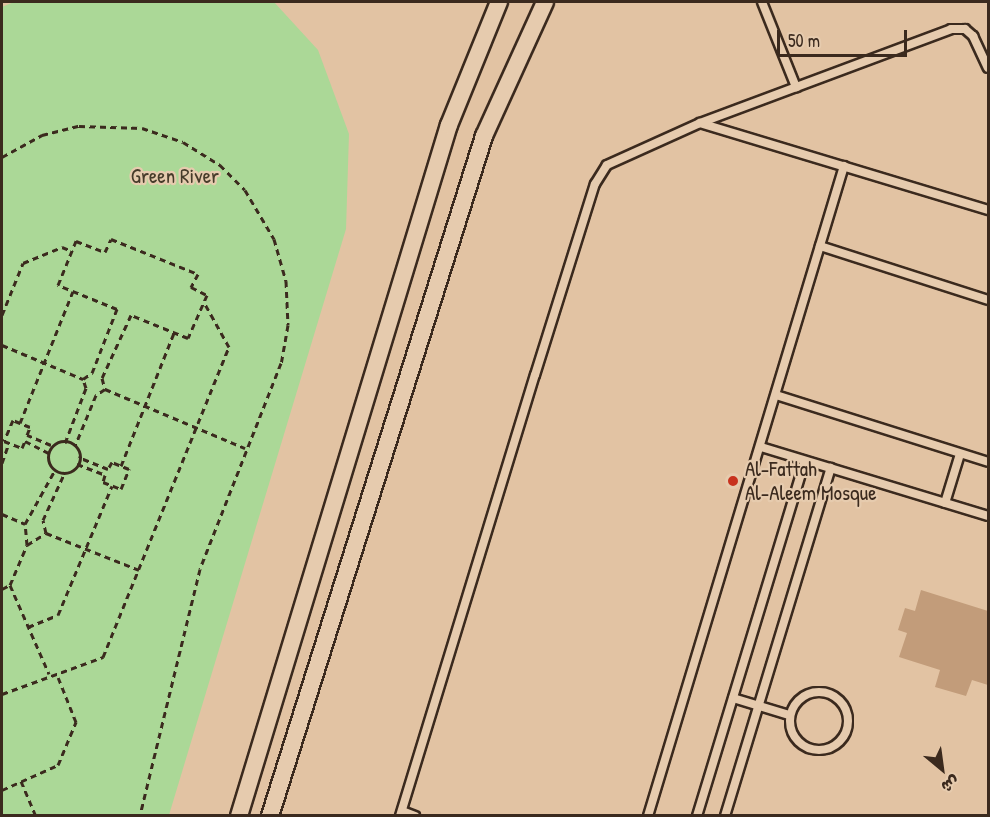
<!DOCTYPE html>
<html>
<head>
<meta charset="utf-8">
<style>
  body { margin:0 }
  #map { position:relative; width:990px; height:817px; overflow:hidden; background:#e2c3a3; font-family:"Patrick Hand","Playpen Sans Arabic",sans-serif }
  div>[style] { position:absolute }
  .green>* { inset:0; background:#abd897 }
  .building>* { inset:0; background:#c29c7a }
  .path>* { height:3px; margin-top:-1.5px; transform-origin:0; background:repeating-linear-gradient(90deg,#3b2a1e 0 6px,transparent 0 10.5px) }
  .path>.ring { margin:-1.5px; padding:0; box-sizing:content-box; background:none; border:3px solid #3b2a1e; border-radius:50% }
  .roads { filter:drop-shadow(2px 0 #3b2a1e) drop-shadow(-2px 0 #3b2a1e) drop-shadow(0 2px #3b2a1e) drop-shadow(0 -2px #3b2a1e) }
  .service>* { height:8px; margin:-4px; padding:0 4px; transform-origin:4px; border-radius:4px; background:#e6cbae }
  .service>.ring { margin:-4px; padding:0; box-sizing:content-box; background:none; border:8px solid #e6cbae; border-radius:50% }
  .minor>* { height:16px; margin:-8px; padding:0 8px; transform-origin:8px; border-radius:8px; background:#e6cbae }
  .dots>* { width:16px; height:16px; translate:-50% -50%; box-sizing:border-box; border:3px solid #e6cbae; border-radius:50% }
  span { translate:-50% -50%; white-space:nowrap; text-align:center; line-height:1.15; -webkit-text-stroke:4.5px #e6cbae; paint-order:stroke }
  .park-label { font-size:21px; color:#463b2a }
  .poi-label { font-size:21px; color:#3b2a1e }
  .left { translate:0 -50%; text-align:left }
  .frame { position:absolute; inset:0; border:3px solid #3b2a1e; pointer-events:none }
  .north { position:absolute; left:912px; top:739px; width:60px; height:60px; -webkit-text-stroke:4px #e6cbae; paint-order:stroke; rotate:151deg; font-size:16px; font-weight:700; line-height:24px; text-align:center; color:#3b2a1e }
  .north::after { content:''; display:block; margin:auto; width:21px; height:27px; background:#3b2a1e; clip-path:polygon(50% 0,100% 100%,50% 72%,0 100%) }
  .scale { position:absolute; left:777px; top:30px; width:130px; height:27px; box-sizing:border-box; border:3px solid #3b2a1e; border-top:0; padding-left:8px; font-size:18px; line-height:21px; white-space:nowrap; color:#3b2a1e; -webkit-text-stroke:4px #e6cbae; paint-order:stroke }
</style>
</head>
<body>
<div id="map">
  <div class="green">
    <i style="clip-path:polygon(14px 2px,274px 2px,318px 50px,349px 134px,346px 229px,169px 815px,2px 815px,2px 7px)"></i>
  </div>
  <div class="building">
    <i style="clip-path:polygon(921px 590px,988px 611px,988px 685px,972px 680px,966px 696px,935px 687px,940px 670px,899px 657px,907px 633px,898px 630px,905px 608px,915px 611px)"></i>
  </div>
  <div class="path">
    <i style="left:2px;top:157px;width:46px;rotate:-28.8deg"></i>
    <i style="left:42px;top:135px;width:38px;rotate:-14deg"></i>
    <i style="left:79px;top:126px;width:63px;rotate:1.8deg"></i>
    <i style="left:142px;top:128px;width:43px;rotate:18.9deg"></i>
    <i style="left:183px;top:142px;width:44px;rotate:31.9deg"></i>
    <i style="left:220px;top:165px;width:35px;rotate:45deg"></i>
    <i style="left:245px;top:190px;width:57px;rotate:59.4deg"></i>
    <i style="left:274px;top:239px;width:44px;rotate:74.1deg"></i>
    <i style="left:286px;top:281px;width:44px;rotate:87.4deg"></i>
    <i style="left:288px;top:325px;width:39px;rotate:100deg"></i>
    <i style="left:281px;top:363px;width:221px;rotate:111.5deg"></i>
    <i style="left:200px;top:569px;width:254px;rotate:103.7deg"></i>
    <i style="left:2px;top:315px;width:56px;rotate:-68deg"></i>
    <i style="left:23px;top:263px;width:42px;rotate:-22.3deg"></i>
    <i style="left:62px;top:247px;width:11px;rotate:22deg"></i>
    <i style="left:2px;top:345px;width:88px;rotate:22.8deg"></i>
    <i style="left:105px;top:389px;width:152px;rotate:22.9deg"></i>
    <i style="left:20px;top:423px;width:142px;rotate:-68.1deg"></i>
    <i class="ring" style="left:48px;top:441px;width:29px;height:29px"></i>
    <i style="left:65px;top:443px;width:59px;rotate:-69.1deg"></i>
    <i style="left:86px;top:388px;width:9px;rotate:-108deg"></i>
    <i style="left:83px;top:379px;width:11px;rotate:-34deg"></i>
    <i style="left:92px;top:373px;width:69px;rotate:-68.7deg"></i>
    <i style="left:117px;top:309px;width:64px;rotate:-157.9deg"></i>
    <i style="left:58px;top:285px;width:48px;rotate:-67.8deg"></i>
    <i style="left:76px;top:241px;width:31px;rotate:21deg"></i>
    <i style="left:105px;top:252px;width:14px;rotate:-65deg"></i>
    <i style="left:111px;top:239px;width:94px;rotate:21.9deg"></i>
    <i style="left:198px;top:274px;width:15px;rotate:118deg"></i>
    <i style="left:191px;top:287px;width:18px;rotate:27deg"></i>
    <i style="left:207px;top:295px;width:47px;rotate:113.8deg"></i>
    <i style="left:188px;top:338px;width:61px;rotate:-158deg"></i>
    <i style="left:131px;top:315px;width:69px;rotate:114.7deg"></i>
    <i style="left:102px;top:378px;width:11px;rotate:75deg"></i>
    <i style="left:105px;top:389px;width:11px;rotate:146deg"></i>
    <i style="left:96px;top:395px;width:55px;rotate:112.4deg"></i>
    <i style="left:51px;top:445px;width:26px;rotate:-157deg"></i>
    <i style="left:27px;top:435px;width:9px;rotate:-69deg"></i>
    <i style="left:30px;top:427px;width:18px;rotate:-158deg"></i>
    <i style="left:13px;top:420px;width:23px;rotate:113deg"></i>
    <i style="left:4px;top:441px;width:19px;rotate:21deg"></i>
    <i style="left:22px;top:448px;width:8px;rotate:-67deg"></i>
    <i style="left:25px;top:441px;width:29px;rotate:27deg"></i>
    <i style="left:2px;top:463px;width:21px;rotate:-71deg"></i>
    <i style="left:77px;top:464px;width:30px;rotate:21deg"></i>
    <i style="left:105px;top:475px;width:7px;rotate:106deg"></i>
    <i style="left:103px;top:482px;width:19px;rotate:21deg"></i>
    <i style="left:121px;top:489px;width:22px;rotate:-68deg"></i>
    <i style="left:129px;top:469px;width:18px;rotate:-158deg"></i>
    <i style="left:112px;top:462px;width:8px;rotate:120deg"></i>
    <i style="left:108px;top:469px;width:32px;rotate:-158deg"></i>
    <i style="left:121px;top:466px;width:143px;rotate:-68.3deg"></i>
    <i style="left:2px;top:514px;width:25px;rotate:23deg"></i>
    <i style="left:46px;top:533px;width:100px;rotate:21.7deg"></i>
    <i style="left:27px;top:545px;width:22px;rotate:-32deg"></i>
    <i style="left:46px;top:533px;width:13px;rotate:-103deg"></i>
    <i style="left:43px;top:520px;width:53px;rotate:-65.4deg"></i>
    <i style="left:10px;top:585px;width:43px;rotate:-67deg"></i>
    <i style="left:27px;top:545px;width:21px;rotate:-95deg"></i>
    <i style="left:25px;top:524px;width:62px;rotate:-60.9deg"></i>
    <i style="left:2px;top:589px;width:9px;rotate:-27deg"></i>
    <i style="left:10px;top:585px;width:97px;rotate:66.3deg"></i>
    <i style="left:28px;top:627px;width:32px;rotate:-22deg"></i>
    <i style="left:58px;top:615px;width:140px;rotate:-67.3deg"></i>
    <i style="left:2px;top:694px;width:108px;rotate:-20.1deg"></i>
    <i style="left:103px;top:657px;width:335px;rotate:-67.9deg"></i>
    <i style="left:229px;top:347px;width:51px;rotate:-119.1deg"></i>
    <i style="left:21px;top:781px;width:38px;rotate:67deg"></i>
    <i style="left:2px;top:790px;width:61px;rotate:-24.1deg"></i>
    <i style="left:58px;top:765px;width:47px;rotate:-67.3deg"></i>
    <i style="left:76px;top:722px;width:48px;rotate:-111.8deg"></i>
  </div>
  <div class="roads">
    <div class="service">
      <i style="left:762px;top:2px;width:92px;rotate:68.2deg"></i>
      <i style="left:700px;top:123px;width:301px;rotate:16.8deg"></i>
      <i style="left:820px;top:246px;width:176px;rotate:17.8deg"></i>
      <i style="left:776px;top:395px;width:222px;rotate:17.5deg"></i>
      <i style="left:761px;top:447px;width:237px;rotate:16.9deg"></i>
      <i style="left:945px;top:503px;width:51px;rotate:-73deg"></i>
      <i class="ring" style="left:790px;top:692px;width:50px;height:50px"></i>
      <i style="left:733px;top:698px;width:59px;rotate:16.9deg"></i>
      <i style="left:402px;top:811px;width:14px;rotate:21deg"></i>
      <i style="left:400px;top:816px;width:461px;rotate:-73deg"></i>
      <i style="left:535px;top:375px;width:200px;rotate:-72.6deg"></i>
      <i style="left:595px;top:184px;width:22px;rotate:-58deg"></i>
      <i style="left:607px;top:165px;width:102px;rotate:-24.3deg"></i>
      <i style="left:700px;top:123px;width:268px;rotate:-20.5deg"></i>
      <i style="left:951px;top:29px;width:14px"></i>
      <i style="left:965px;top:29px;width:11px;rotate:41deg"></i>
      <i style="left:973px;top:36px;width:35px;rotate:65deg"></i>
      <i style="left:648px;top:816px;width:679px;rotate:-73.22deg"></i>
      <i style="left:697px;top:816px;width:371px;rotate:-73.1deg"></i>
      <i style="left:725px;top:816px;width:364px;rotate:-73.1deg"></i>
    </div>
    <div class="minor">
      <i style="left:239px;top:816px;width:722px;rotate:-73.1deg"></i>
      <i style="left:449px;top:125px;width:133px;rotate:-67.9deg"></i>
      <i style="left:270px;top:816px;width:713px;rotate:-72.53deg"></i>
      <i style="left:484px;top:136px;width:147px;rotate:-65.5deg"></i>
    </div>
  </div>
  <div class="dots">
    <i style="left:733px;top:481px;background:#c8321e"></i>
  </div>
  <div class="park-label">
    <span style="left:175px;top:176px">Green River</span>
  </div>
  <div class="poi-label">
    <span class="left" style="left:745px;top:481px">Al-Fattah<br>Al-Aleem Mosque</span>
  </div>
  <div class="frame"></div>
  <div class="north">ش</div>
  <div class="scale">50 m</div>
</div>
</body>
</html>
